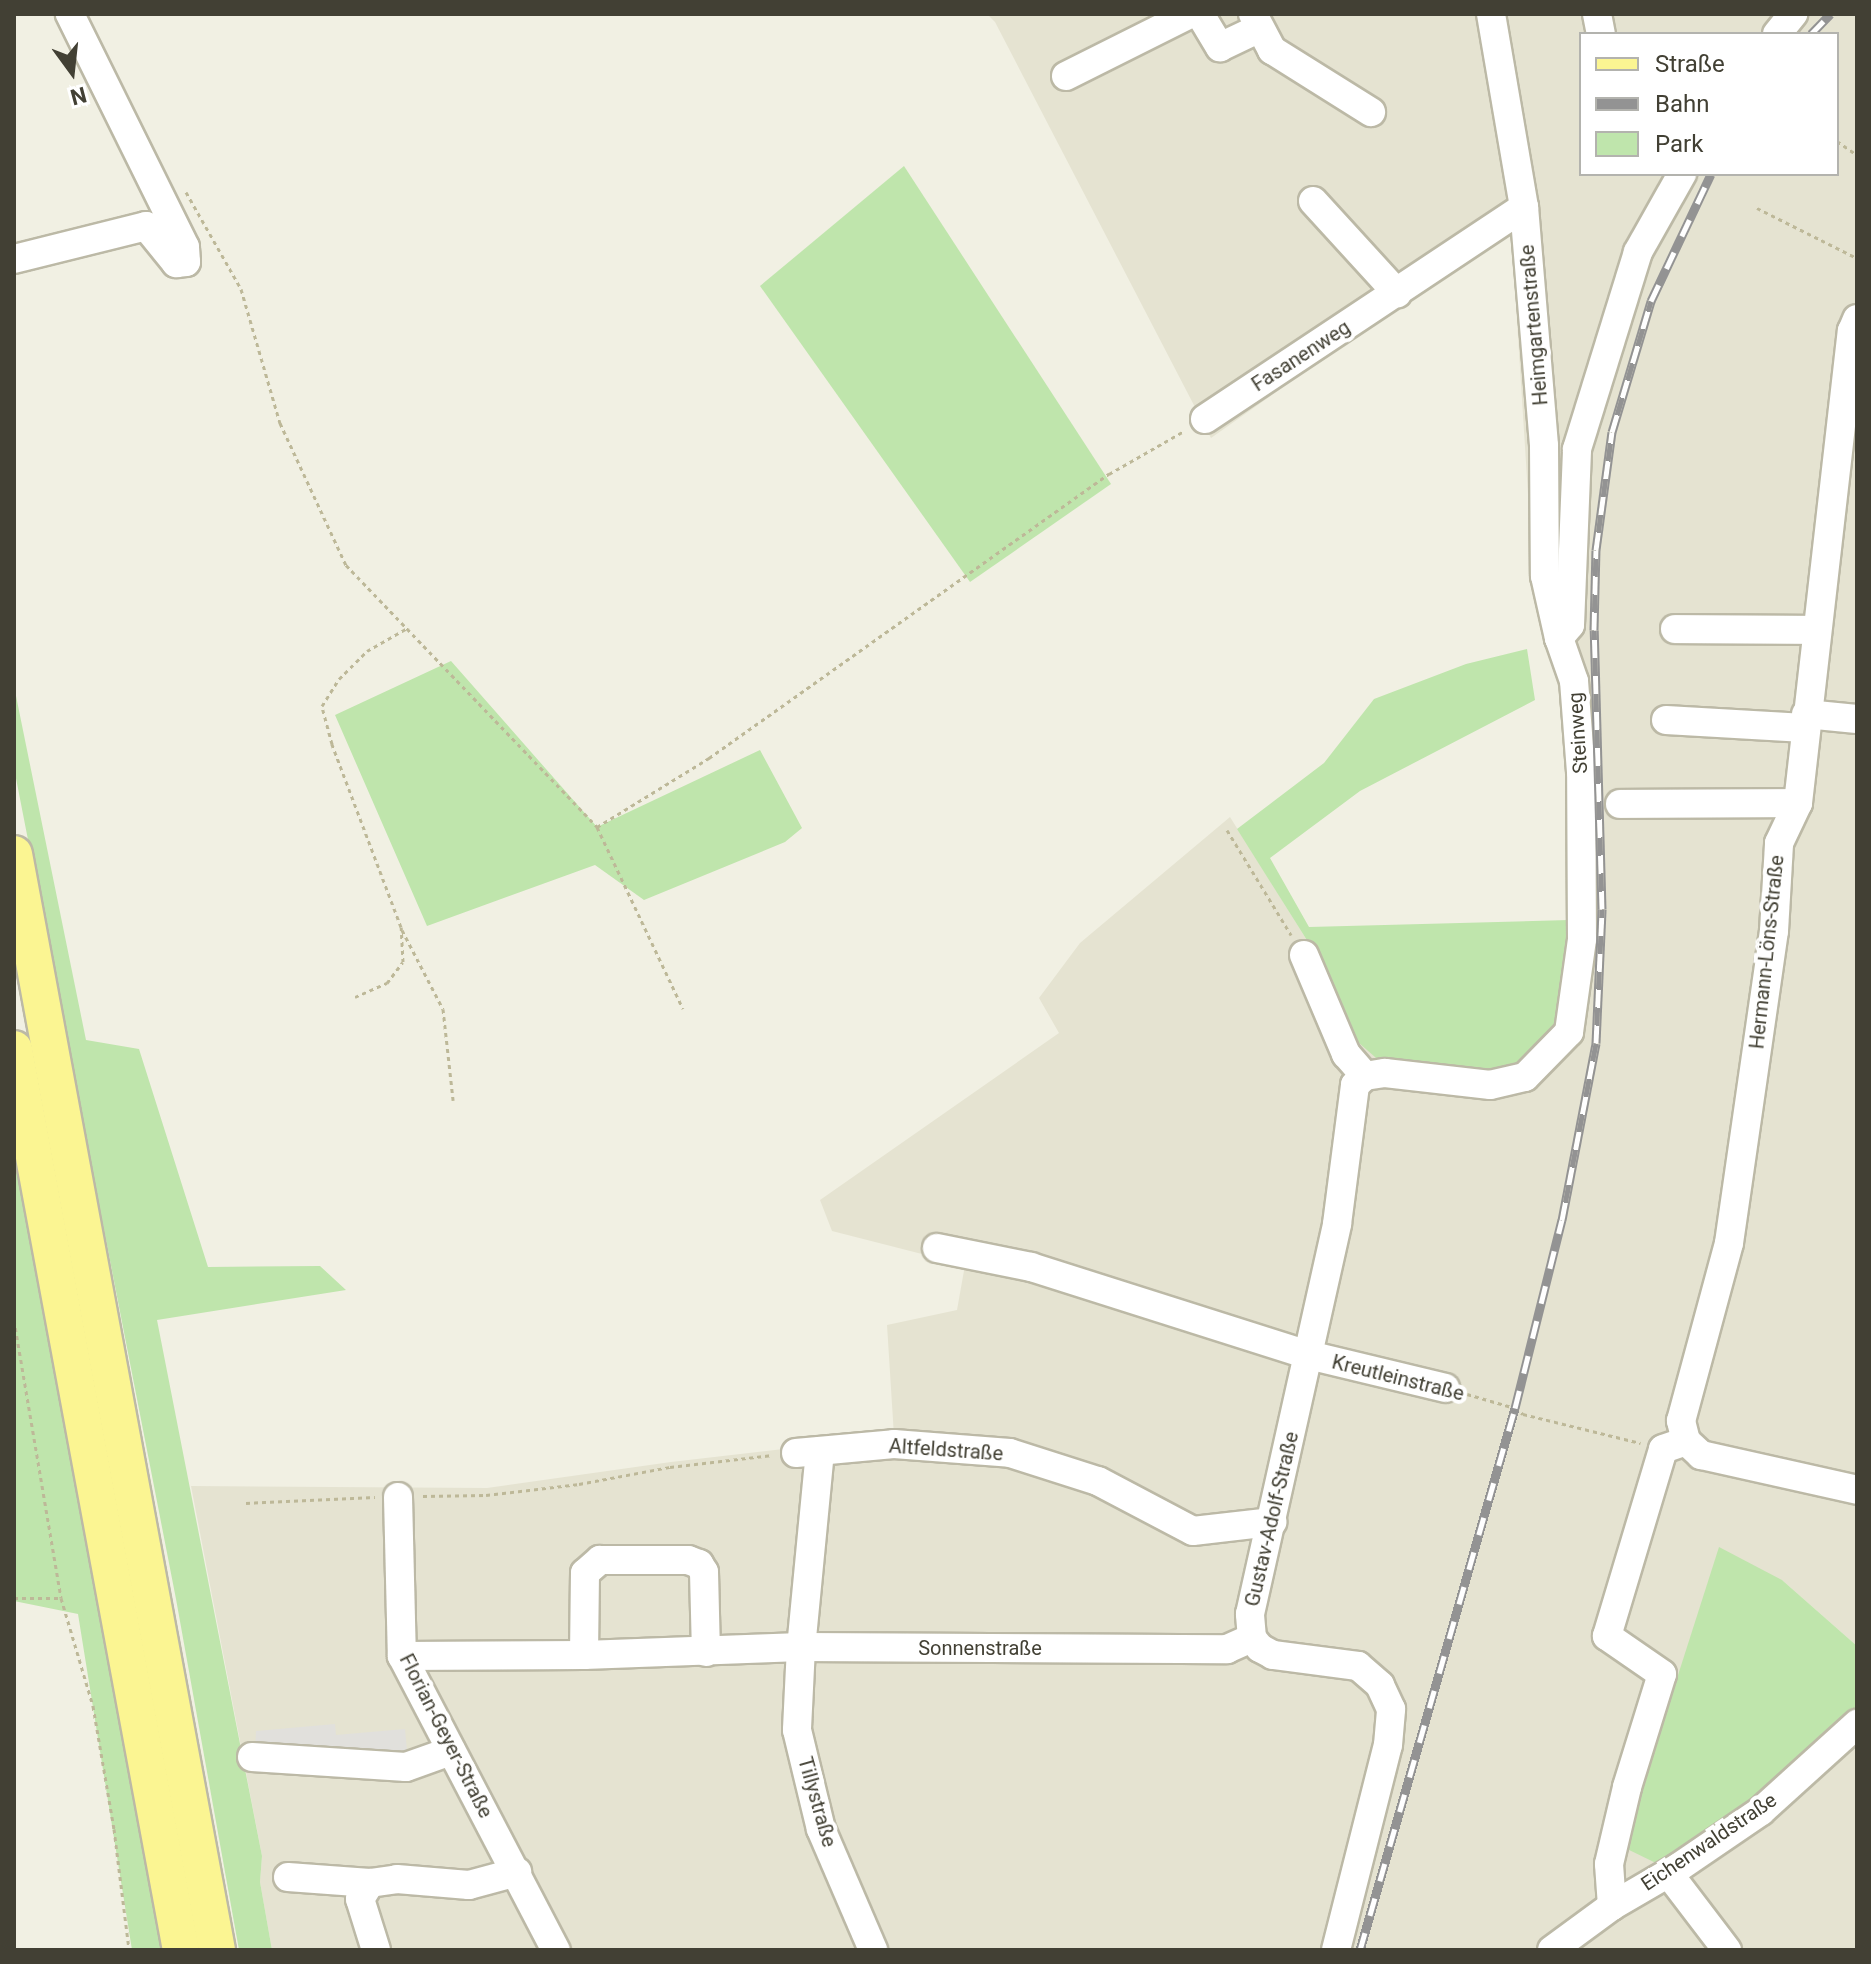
<!DOCTYPE html>
<html>
<head>
<meta charset="utf-8">
<style>
  body { margin:0 }
  #map { position:relative; width:1871px; height:1964px; overflow:hidden; background:#f1f0e3; font-family:Roboto,sans-serif }
  div>[style] { position:absolute }
  .residential>* { inset:0; background:#e5e3d1 }
  .green>* { inset:0; background:#bfe5ac }
  .parking>* { inset:0; background:#e1e0dc }
  .path>* { height:3px; margin-top:-1.5px; transform-origin:0; background:repeating-linear-gradient(90deg,#bdb898 0 4px,transparent 0 8px) }
  .roads { filter:drop-shadow(2px 0 #bcb9a6) drop-shadow(-2px 0 #bcb9a6) drop-shadow(0 2px #bcb9a6) drop-shadow(0 -2px #bcb9a6) }
  .minor>* { height:28px; margin:-14px; padding:0 14px; transform-origin:14px; border-radius:14px; background:#fff }
  .major>* { height:36px; margin:-18px; padding:0 18px; transform-origin:18px; border-radius:18px; background:#fbf592 }
  .rail>* { height:9px; margin-top:-4.5px; transform-origin:0; background:repeating-linear-gradient(90deg,#fff 0 18px,#939393 0 36px); box-sizing:border-box; border-block:2px solid #939393 }
  span { translate:-50% -50%; white-space:nowrap; text-align:center; line-height:1.15; -webkit-text-stroke:8px #fff; paint-order:stroke }
  .street-label { font-size:20px; color:#424034 }
  .frame { position:absolute; inset:0; border:16px solid #424034; pointer-events:none }
  .legend { position:absolute; left:1579px; top:32px; width:260px; height:144px; box-sizing:border-box; background:#fff; border:2px solid #b3b3ae; margin:0; padding:10px 14px; list-style:none; font-size:24px; color:#424034 }
  .legend li { display:flex; align-items:center; gap:16px; height:40px }
  .legend b { width:40px; border:2px solid #b3b3ae }
  .north { position:absolute; left:32px; top:32px; width:80px; height:80px; -webkit-text-stroke:6px #fff; paint-order:stroke; rotate:165deg; font-size:22px; font-weight:700; line-height:32px; text-align:center; color:#424034 }
  .north::after { content:''; display:block; margin:auto; width:28px; height:36px; background:#424034; clip-path:polygon(50% 0,100% 100%,50% 72%,0 100%) }
</style>
</head>
<body>
<div id="map">
  <div class="residential">
    <i style="clip-path:polygon(evenodd,987px 14px,1857px 14px,1857px 1646px,1782px 1580px,1857px 1712px,1857px 1950px,272px 1950px,260px 1882px,262px 1856px,191px 1486px,487px 1488px,671px 1462px,894px 1436px,887px 1325px,957px 1310px,965px 1265px,832px 1231px,820px 1200px,1059px 1033px,1039px 998px,1080px 943px,1230px 817px,1315px 953px,1569px 962px,1569px 737px,1533px 573px,1511px 226px,1211px 438px,995px 22px,987px 14px,1581px 34px,1837px 34px,1837px 174px,1581px 174px,1581px 34px)"></i>
  </div>
  <div class="green">
    <i style="clip-path:polygon(904px 166px,1111px 484px,970px 582px,760px 286px)"></i>
    <i style="clip-path:polygon(1527px 649px,1535px 700px,1360px 791px,1270px 858px,1309px 927px,1569px 920px,1569px 962px,1558px 1027px,1523px 1068px,1490px 1075px,1383px 1064px,1351px 1036px,1315px 953px,1237px 829px,1324px 763px,1374px 699px,1466px 664px)"></i>
    <i style="clip-path:polygon(451px 661px,597px 827px,760px 750px,802px 828px,785px 842px,644px 900px,595px 865px,427px 926px,335px 715px)"></i>
    <i style="clip-path:polygon(14px 686px,86px 1040px,139px 1049px,208px 1267px,320px 1266px,346px 1290px,157px 1320px,262px 1856px,260px 1882px,272px 1950px,239px 1950px,176px 1599px,14px 768px)"></i>
    <i style="clip-path:polygon(14px 1153px,97px 1605px,163px 1950px,132px 1950px,78px 1614px,14px 1601px)"></i>
    <i style="clip-path:polygon(1719px 1547px,1782px 1580px,1857px 1646px,1857px 1712px,1812px 1756px,1662px 1866px,1623px 1847px)"></i>
  </div>
  <div class="parking">
    <i style="clip-path:polygon(335px 1724px,336px 1735px,405px 1729px,408px 1761px,255px 1752px,256px 1731px)"></i>
  </div>
  <div class="path">
    <i style="left:1837px;top:141px;width:24px;rotate:35deg"></i>
    <i style="left:186px;top:192px;width:112px;rotate:60.4deg"></i>
    <i style="left:241px;top:289px;width:140px;rotate:73.8deg"></i>
    <i style="left:280px;top:423px;width:157px;rotate:65.1deg"></i>
    <i style="left:346px;top:565px;width:363px;rotate:46.2deg"></i>
    <i style="left:597px;top:827px;width:201px;rotate:64.7deg"></i>
    <i style="left:1757px;top:208px;width:112px;rotate:26.6deg"></i>
    <i style="left:597px;top:827px;width:132px;rotate:-31.6deg"></i>
    <i style="left:709px;top:758px;width:491px;rotate:-35.4deg"></i>
    <i style="left:1109px;top:474px;width:86px;rotate:-29.8deg"></i>
    <i style="left:1227px;top:830px;width:123px;rotate:58.6deg"></i>
    <i style="left:402px;top:930px;width:89px;rotate:62.6deg"></i>
    <i style="left:443px;top:1009px;width:92px;rotate:83.7deg"></i>
    <i style="left:355px;top:997px;width:35px;rotate:-24deg"></i>
    <i style="left:387px;top:983px;width:26px;rotate:-53deg"></i>
    <i style="left:403px;top:962px;width:35px;rotate:-93deg"></i>
    <i style="left:401px;top:927px;width:196px;rotate:-110.7deg"></i>
    <i style="left:332px;top:744px;width:39px;rotate:-105deg"></i>
    <i style="left:322px;top:706px;width:32px;rotate:-58deg"></i>
    <i style="left:339px;top:679px;width:40px;rotate:-45deg"></i>
    <i style="left:367px;top:651px;width:48px;rotate:-29.7deg"></i>
    <i style="left:14px;top:1320px;width:282px;rotate:80.4deg"></i>
    <i style="left:61px;top:1598px;width:113px;rotate:73.5deg"></i>
    <i style="left:93px;top:1706px;width:125px;rotate:80.3deg"></i>
    <i style="left:114px;top:1829px;width:122px;rotate:82.9deg"></i>
    <i style="left:1467px;top:1394px;width:50px;rotate:16.3deg"></i>
    <i style="left:1515px;top:1408px;width:10px;rotate:37deg"></i>
    <i style="left:1523px;top:1414px;width:121px;rotate:13.9deg"></i>
    <i style="left:423px;top:1496px;width:63px;rotate:-0.9deg"></i>
    <i style="left:486px;top:1495px;width:94px;rotate:-6.7deg"></i>
    <i style="left:579px;top:1484px;width:93px;rotate:-10.6deg"></i>
    <i style="left:670px;top:1467px;width:103px;rotate:-6.7deg"></i>
    <i style="left:246px;top:1503px;width:129px;rotate:-2.7deg"></i>
    <i style="left:14px;top:1598px;width:47px"></i>
  </div>
  <div class="roads">
    <div class="minor">
      <i style="left:1200px;top:14px;width:39px;rotate:59deg"></i>
      <i style="left:1220px;top:47px;width:44px;rotate:-25.4deg"></i>
      <i style="left:1253px;top:14px;width:41px;rotate:62.2deg"></i>
      <i style="left:1272px;top:50px;width:117px;rotate:32.1deg"></i>
      <i style="left:1491px;top:14px;width:196px;rotate:80.3deg"></i>
      <i style="left:1524px;top:207px;width:240px;rotate:85.2deg"></i>
      <i style="left:1544px;top:446px;width:130px;rotate:89.6deg"></i>
      <i style="left:1545px;top:576px;width:64px;rotate:77.3deg"></i>
      <i style="left:1597px;top:14px;width:20px;rotate:79deg"></i>
      <i style="left:1777px;top:34px;width:26px;rotate:-51deg"></i>
      <i style="left:1066px;top:76px;width:139px;rotate:-26.6deg"></i>
      <i style="left:1313px;top:201px;width:125px;rotate:47.6deg"></i>
      <i style="left:14px;top:259px;width:136px;rotate:-14deg"></i>
      <i style="left:146px;top:226px;width:48px;rotate:51deg"></i>
      <i style="left:176px;top:263px;width:10px;rotate:-6deg"></i>
      <i style="left:186px;top:262px;width:15px;rotate:-94deg"></i>
      <i style="left:185px;top:247px;width:260px;rotate:-116.3deg"></i>
      <i style="left:1205px;top:419px;width:383px;rotate:-33.6deg"></i>
      <i style="left:1675px;top:629px;width:141px;rotate:0.4deg"></i>
      <i style="left:1806px;top:714px;width:51px;rotate:5.6deg"></i>
      <i style="left:1666px;top:720px;width:139px;rotate:3.3deg"></i>
      <i style="left:1620px;top:804px;width:178px;rotate:-0.3deg"></i>
      <i style="left:1304px;top:955px;width:108px;rotate:67deg"></i>
      <i style="left:1346px;top:1054px;width:29px;rotate:49deg"></i>
      <i style="left:937px;top:1248px;width:96px;rotate:11.4deg"></i>
      <i style="left:1031px;top:1267px;width:291px;rotate:17.6deg"></i>
      <i style="left:1308px;top:1355px;width:141px;rotate:13.5deg"></i>
      <i style="left:1686px;top:1441px;width:21px;rotate:-104deg"></i>
      <i style="left:1681px;top:1421px;width:184px;rotate:-74.9deg"></i>
      <i style="left:1729px;top:1243px;width:315px;rotate:-81.8deg"></i>
      <i style="left:1774px;top:931px;width:88px;rotate:-86.7deg"></i>
      <i style="left:1779px;top:843px;width:44px;rotate:-64.6deg"></i>
      <i style="left:1798px;top:803px;width:475px;rotate:-83.5deg"></i>
      <i style="left:1852px;top:331px;width:13px;rotate:-67deg"></i>
      <i style="left:820px;top:1451px;width:197px;rotate:95.5deg"></i>
      <i style="left:801px;top:1647px;width:83px;rotate:92.8deg"></i>
      <i style="left:797px;top:1730px;width:102px;rotate:76.4deg"></i>
      <i style="left:821px;top:1829px;width:132px;rotate:66.7deg"></i>
      <i style="left:796px;top:1453px;width:98px;rotate:-5.2deg"></i>
      <i style="left:894px;top:1444px;width:116px;rotate:4.4deg"></i>
      <i style="left:1010px;top:1453px;width:92px;rotate:17.7deg"></i>
      <i style="left:1098px;top:1481px;width:107px;rotate:27.8deg"></i>
      <i style="left:1193px;top:1531px;width:80px;rotate:-6.5deg"></i>
      <i style="left:398px;top:1497px;width:159px;rotate:88.6deg"></i>
      <i style="left:402px;top:1656px;width:332px;rotate:62.4deg"></i>
      <i style="left:584px;top:1655px;width:82px;rotate:-89.3deg"></i>
      <i style="left:585px;top:1573px;width:20px;rotate:-41deg"></i>
      <i style="left:600px;top:1560px;width:88px"></i>
      <i style="left:688px;top:1560px;width:12px;rotate:20deg"></i>
      <i style="left:699px;top:1564px;width:9px;rotate:58deg"></i>
      <i style="left:704px;top:1572px;width:80px;rotate:88.6deg"></i>
      <i style="left:402px;top:1656px;width:182px;rotate:-0.3deg"></i>
      <i style="left:584px;top:1655px;width:217px;rotate:-2.1deg"></i>
      <i style="left:801px;top:1647px;width:426px;rotate:0.3deg"></i>
      <i style="left:1227px;top:1649px;width:27px;rotate:-24deg"></i>
      <i style="left:252px;top:1757px;width:154px;rotate:3.7deg"></i>
      <i style="left:406px;top:1767px;width:48px;rotate:-19.6deg"></i>
      <i style="left:1669px;top:1874px;width:96px;rotate:52.7deg"></i>
      <i style="left:288px;top:1877px;width:82px;rotate:4.2deg"></i>
      <i style="left:1612px;top:1906px;width:42px;rotate:-94.1deg"></i>
      <i style="left:1609px;top:1864px;width:79px;rotate:-76.8deg"></i>
      <i style="left:1627px;top:1787px;width:118px;rotate:-72.8deg"></i>
      <i style="left:1662px;top:1674px;width:67px;rotate:-145.4deg"></i>
      <i style="left:1607px;top:1636px;width:195px;rotate:-73.3deg"></i>
      <i style="left:1663px;top:1449px;width:24px;rotate:-19deg"></i>
      <i style="left:1686px;top:1441px;width:21px;rotate:43deg"></i>
      <i style="left:1701px;top:1455px;width:160px;rotate:12.6deg"></i>
      <i style="left:376px;top:1950px;width:53px;rotate:-107.4deg"></i>
      <i style="left:360px;top:1899px;width:19px;rotate:-58deg"></i>
      <i style="left:370px;top:1883px;width:27px;rotate:-8deg"></i>
      <i style="left:397px;top:1879px;width:72px;rotate:4.8deg"></i>
      <i style="left:469px;top:1885px;width:50px;rotate:-15.2deg"></i>
      <i style="left:1336px;top:1950px;width:211px;rotate:-75.8deg"></i>
      <i style="left:1388px;top:1745px;width:36px;rotate:-85deg"></i>
      <i style="left:1391px;top:1709px;width:26px;rotate:-115deg"></i>
      <i style="left:1380px;top:1685px;width:29px;rotate:-139deg"></i>
      <i style="left:1358px;top:1666px;width:86px;rotate:-172.6deg"></i>
      <i style="left:1273px;top:1655px;width:15px;rotate:-152deg"></i>
      <i style="left:1260px;top:1648px;width:13px;rotate:-129deg"></i>
      <i style="left:1252px;top:1638px;width:24px;rotate:-95deg"></i>
      <i style="left:1250px;top:1614px;width:400px;rotate:-77.4deg"></i>
      <i style="left:1337px;top:1224px;width:140px;rotate:-82.6deg"></i>
      <i style="left:1355px;top:1085px;width:13px;rotate:-42deg"></i>
      <i style="left:1365px;top:1076px;width:20px;rotate:-9deg"></i>
      <i style="left:1385px;top:1073px;width:106px;rotate:6.5deg"></i>
      <i style="left:1490px;top:1085px;width:36px;rotate:-13deg"></i>
      <i style="left:1525px;top:1077px;width:63px;rotate:-45.6deg"></i>
      <i style="left:1569px;top:1032px;width:94px;rotate:-82deg"></i>
      <i style="left:1582px;top:939px;width:167px;rotate:-90.3deg"></i>
      <i style="left:1581px;top:772px;width:91px;rotate:-94.4deg"></i>
      <i style="left:1574px;top:681px;width:46px;rotate:-109.2deg"></i>
      <i style="left:1559px;top:638px;width:17px;rotate:-50deg"></i>
      <i style="left:1570px;top:625px;width:176px;rotate:-87.7deg"></i>
      <i style="left:1577px;top:449px;width:206px;rotate:-72.8deg"></i>
      <i style="left:1638px;top:252px;width:90px;rotate:-60.6deg"></i>
      <i style="left:1552px;top:1950px;width:74px;rotate:-36.3deg"></i>
      <i style="left:1612px;top:1906px;width:78px;rotate:-30.2deg"></i>
      <i style="left:1679px;top:1867px;width:99px;rotate:-34.3deg"></i>
      <i style="left:1761px;top:1811px;width:130px;rotate:-42.2deg"></i>
    </div>
    <div class="major">
      <i style="left:14px;top:854px;width:1115px;rotate:79.51deg"></i>
      <i style="left:14px;top:1049px;width:916px;rotate:79.5deg"></i>
    </div>
  </div>
  <div class="rail">
    <i style="left:1811px;top:34px;width:28px;rotate:-46deg"></i>
    <i style="left:1360px;top:1950px;width:564px;rotate:-74.04deg"></i>
    <i style="left:1515px;top:1408px;width:194px;rotate:-76deg"></i>
    <i style="left:1562px;top:1220px;width:180px;rotate:-79.1deg"></i>
    <i style="left:1596px;top:1043px;width:134px;rotate:-87.4deg"></i>
    <i style="left:1602px;top:909px;width:279px;rotate:-91.6deg"></i>
    <i style="left:1594px;top:630px;width:80px;rotate:-88.6deg"></i>
    <i style="left:1596px;top:550px;width:119px;rotate:-82.3deg"></i>
    <i style="left:1612px;top:432px;width:137px;rotate:-73.4deg"></i>
    <i style="left:1651px;top:301px;width:140px;rotate:-64.7deg"></i>
  </div>
  <div class="street-label">
    <span style="left:1534px;top:325px;rotate:-95deg">Heimgartenstraße</span>
    <span style="left:1301px;top:356px;rotate:-33deg">Fasanenweg</span>
    <span style="left:1578px;top:733px;rotate:-94deg">Steinweg</span>
    <span style="left:1767px;top:952px;rotate:-84deg">Hermann-Löns-Straße</span>
    <span style="left:1398px;top:1378px;rotate:14deg">Kreutleinstraße</span>
    <span style="left:946px;top:1450px;rotate:4deg">Altfeldstraße</span>
    <span style="left:1272px;top:1519px;rotate:-77deg">Gustav-Adolf-Straße</span>
    <span style="left:980px;top:1648px">Sonnenstraße</span>
    <span style="left:446px;top:1736px;rotate:63deg">Florian-Geyer-Straße</span>
    <span style="left:817px;top:1802px;rotate:74deg">Tillystraße</span>
    <span style="left:1709px;top:1842px;rotate:-34deg">Eichenwaldstraße</span>
  </div>
  <div class="frame"></div>
  <ul class="legend">
  <li><b style="height:10px;background:#fbf592"></b>Straße</li>
  <li><b style="height:10px;background:#939393"></b>Bahn</li>
  <li><b style="height:22px;background:#bfe5ac"></b>Park</li>
  </ul>
  <div class="north">N</div>
</div>
</body>
</html>
